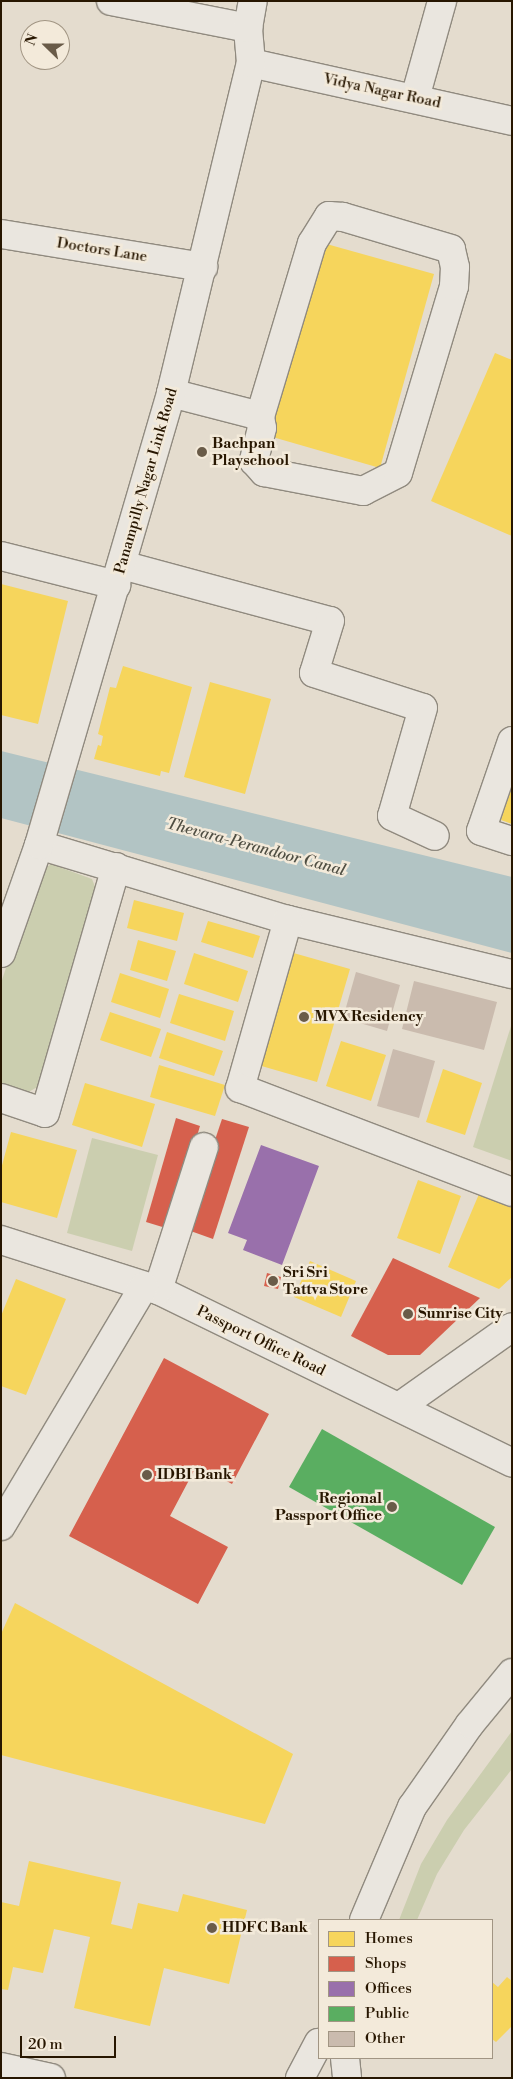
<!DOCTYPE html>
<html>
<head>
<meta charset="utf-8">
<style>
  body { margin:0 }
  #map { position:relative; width:513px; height:2079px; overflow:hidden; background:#e4dcce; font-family:"Libre Bodoni",serif }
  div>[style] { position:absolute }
  .green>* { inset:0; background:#cbceaf }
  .water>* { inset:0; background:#b2c4c4 }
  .homes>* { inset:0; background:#f6d55c }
  .shops>* { inset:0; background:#d6604d }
  .offices>* { inset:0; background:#9970ab }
  .public>* { inset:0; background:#5aae61 }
  .building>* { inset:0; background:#cabbae }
  .roads { filter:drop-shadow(1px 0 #908a7f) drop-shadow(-1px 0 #908a7f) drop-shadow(0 1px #908a7f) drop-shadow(0 -1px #908a7f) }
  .minor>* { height:28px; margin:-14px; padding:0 14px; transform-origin:14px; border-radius:14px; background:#eae6df }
  .dots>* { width:14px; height:14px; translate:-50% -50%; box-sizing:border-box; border:2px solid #f3eada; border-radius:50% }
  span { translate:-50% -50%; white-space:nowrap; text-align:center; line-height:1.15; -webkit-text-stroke:5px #f3eada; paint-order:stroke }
  .street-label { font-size:15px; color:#271600 }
  .poi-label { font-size:15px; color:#271600; font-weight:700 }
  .left { translate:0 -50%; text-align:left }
  .right { translate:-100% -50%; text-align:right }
  .water-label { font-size:16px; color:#504f43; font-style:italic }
  .frame { position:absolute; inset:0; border:2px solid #271600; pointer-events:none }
  .legend { position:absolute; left:318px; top:1919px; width:175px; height:140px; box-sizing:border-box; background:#f3eada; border:1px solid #a19583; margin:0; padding:6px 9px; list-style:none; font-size:15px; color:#271600 }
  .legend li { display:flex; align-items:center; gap:10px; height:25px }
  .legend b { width:25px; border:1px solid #a19583 }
  .north { position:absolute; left:20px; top:20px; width:50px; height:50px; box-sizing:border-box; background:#f3eada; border:1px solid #a19583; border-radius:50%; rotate:292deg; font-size:14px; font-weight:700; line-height:20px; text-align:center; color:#271600 }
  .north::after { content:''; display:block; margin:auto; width:18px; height:22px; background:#695b48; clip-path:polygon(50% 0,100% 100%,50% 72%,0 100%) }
  .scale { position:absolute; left:20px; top:2036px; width:96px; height:22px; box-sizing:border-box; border:2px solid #271600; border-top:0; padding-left:6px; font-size:15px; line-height:18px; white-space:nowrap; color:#271600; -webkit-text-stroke:4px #f3eada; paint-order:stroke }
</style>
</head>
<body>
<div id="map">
  <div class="green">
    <i style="clip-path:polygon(51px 864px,92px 879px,99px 897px,41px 1085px,25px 1094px,1px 1085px,1px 983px,37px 874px)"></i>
    <i style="clip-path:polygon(512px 1023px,512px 1161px,473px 1147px)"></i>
    <i style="clip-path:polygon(92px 1138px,158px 1155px,132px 1251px,67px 1233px)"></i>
    <i style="clip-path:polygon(512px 1731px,512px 1769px,464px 1830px,437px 1874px,417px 1920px,399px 1920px,421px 1864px,447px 1820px)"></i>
  </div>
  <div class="water">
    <i style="clip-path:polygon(1px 751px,512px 877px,512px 953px,1px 818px)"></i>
  </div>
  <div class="homes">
    <i style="clip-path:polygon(323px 243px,434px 274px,380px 468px,269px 436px)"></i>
    <i style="clip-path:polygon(495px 353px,512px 360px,512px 536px,431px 501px)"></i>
    <i style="clip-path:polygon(1px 584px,68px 601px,38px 724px,1px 715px)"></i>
    <i style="clip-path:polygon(123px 666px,192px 687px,169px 773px,161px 771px,160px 776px,94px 759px,98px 745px,101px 746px,103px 736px,98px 734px,110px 687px,116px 688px)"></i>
    <i style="clip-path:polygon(210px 682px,271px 699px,245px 794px,184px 777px)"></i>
    <i style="clip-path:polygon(511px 790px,512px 790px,512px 824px,501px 820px)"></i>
    <i style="clip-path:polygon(134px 900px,184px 913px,177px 941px,127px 928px)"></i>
    <i style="clip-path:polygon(208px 921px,260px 936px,253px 958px,201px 942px)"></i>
    <i style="clip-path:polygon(138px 940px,176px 951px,167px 981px,130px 970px)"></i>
    <i style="clip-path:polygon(290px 952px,350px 969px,317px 1082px,258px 1065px)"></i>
    <i style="clip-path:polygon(194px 953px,248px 971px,238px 1002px,184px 984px)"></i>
    <i style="clip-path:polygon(120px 973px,169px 989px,160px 1018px,111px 1002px)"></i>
    <i style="clip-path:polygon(179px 994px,234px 1011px,225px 1041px,170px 1023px)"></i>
    <i style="clip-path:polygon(110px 1012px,161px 1029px,151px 1057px,100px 1040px)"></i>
    <i style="clip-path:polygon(167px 1032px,223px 1051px,214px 1076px,159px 1058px)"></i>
    <i style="clip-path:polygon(341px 1041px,386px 1055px,371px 1101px,326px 1086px)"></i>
    <i style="clip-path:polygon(159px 1065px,225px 1085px,215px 1116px,150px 1097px)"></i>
    <i style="clip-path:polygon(443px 1069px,482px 1083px,465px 1135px,426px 1122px)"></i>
    <i style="clip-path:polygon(85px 1083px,155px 1104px,142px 1147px,72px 1125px)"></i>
    <i style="clip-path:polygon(11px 1132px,77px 1150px,57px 1218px,1px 1202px,1px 1169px)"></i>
    <i style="clip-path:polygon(418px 1180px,461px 1196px,440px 1254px,397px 1238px)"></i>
    <i style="clip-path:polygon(479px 1194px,512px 1208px,512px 1277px,499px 1289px,448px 1267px)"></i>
    <i style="clip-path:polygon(310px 1261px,356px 1281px,341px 1317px,294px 1297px)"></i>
    <i style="clip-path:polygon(16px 1279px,66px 1299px,26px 1395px,1px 1386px,1px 1316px)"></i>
    <i style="clip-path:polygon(15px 1603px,293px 1754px,265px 1824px,1px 1755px,1px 1634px)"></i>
    <i style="clip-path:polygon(29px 1861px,121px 1882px,111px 1924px,132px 1929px,138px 1903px,178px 1912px,183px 1894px,247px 1910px,229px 1984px,164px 1968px,150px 2026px,74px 2008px,90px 1937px,54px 1929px,43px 1973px,13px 1967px,8px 1990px,1px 1989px,1px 1902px,19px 1906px)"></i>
    <i style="clip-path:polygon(507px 1977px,512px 1981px,512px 2026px,496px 2042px,492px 2039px,492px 1982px,498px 1987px)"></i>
  </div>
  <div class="shops">
    <i style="clip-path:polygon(176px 1118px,200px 1126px,169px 1229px,146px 1222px)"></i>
    <i style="clip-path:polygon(222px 1119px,249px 1127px,213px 1239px,185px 1229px)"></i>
    <i style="clip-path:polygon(393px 1258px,480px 1298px,420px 1355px,388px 1355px,351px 1336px)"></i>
    <i style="clip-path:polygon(267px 1273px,281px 1277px,278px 1289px,264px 1286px)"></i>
    <i style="clip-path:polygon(164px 1358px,269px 1414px,232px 1484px,197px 1465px,170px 1516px,228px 1547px,198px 1604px,69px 1536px)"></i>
  </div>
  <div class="offices">
    <i style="clip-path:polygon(261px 1145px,319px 1166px,282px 1265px,243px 1250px,247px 1240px,228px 1233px)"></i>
  </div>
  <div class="public">
    <i style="clip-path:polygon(322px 1429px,495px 1527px,462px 1585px,289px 1487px)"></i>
  </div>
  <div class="building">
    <i style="clip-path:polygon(356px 972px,400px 985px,387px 1031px,343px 1018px)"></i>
    <i style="clip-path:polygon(414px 981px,497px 1002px,484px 1050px,402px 1029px)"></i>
    <i style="clip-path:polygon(393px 1049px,435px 1061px,419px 1118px,377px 1106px)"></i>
  </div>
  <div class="roads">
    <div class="minor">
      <i style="left:111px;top:1px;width:140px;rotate:11.1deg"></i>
      <i style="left:251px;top:63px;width:267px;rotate:12.5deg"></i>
      <i style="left:415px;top:98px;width:101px;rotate:-74.4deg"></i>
      <i style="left:1px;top:234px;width:205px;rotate:9.3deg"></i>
      <i style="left:171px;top:393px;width:92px;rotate:14.5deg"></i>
      <i style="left:260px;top:416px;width:12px;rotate:81deg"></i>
      <i style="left:262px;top:428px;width:34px;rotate:104deg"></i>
      <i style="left:254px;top:461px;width:15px;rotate:48deg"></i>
      <i style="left:264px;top:472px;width:101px;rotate:10.9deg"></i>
      <i style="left:363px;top:491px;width:39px;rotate:-27deg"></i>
      <i style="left:398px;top:473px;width:195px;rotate:-73.3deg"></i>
      <i style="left:454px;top:286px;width:19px;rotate:-87deg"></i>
      <i style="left:455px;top:267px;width:18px;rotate:-103deg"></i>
      <i style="left:451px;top:249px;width:113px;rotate:-163.5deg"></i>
      <i style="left:343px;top:217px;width:14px;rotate:-176deg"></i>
      <i style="left:329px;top:216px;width:32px;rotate:122deg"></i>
      <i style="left:312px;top:243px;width:181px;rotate:106.7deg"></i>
      <i style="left:1px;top:556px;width:119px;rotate:14.2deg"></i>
      <i style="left:122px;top:565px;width:215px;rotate:15.1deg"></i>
      <i style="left:330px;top:621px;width:54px;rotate:107.1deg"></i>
      <i style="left:314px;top:673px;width:114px;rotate:17.8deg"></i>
      <i style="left:423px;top:708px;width:112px;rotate:106deg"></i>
      <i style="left:392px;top:816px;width:47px;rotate:24.9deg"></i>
      <i style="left:512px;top:741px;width:95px;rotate:109deg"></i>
      <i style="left:481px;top:831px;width:33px;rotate:18deg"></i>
      <i style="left:39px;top:845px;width:260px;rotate:16.8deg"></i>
      <i style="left:288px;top:920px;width:230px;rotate:13.6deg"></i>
      <i style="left:288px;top:920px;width:175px;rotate:105.9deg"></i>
      <i style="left:240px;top:1088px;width:291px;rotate:20.9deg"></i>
      <i style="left:1px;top:953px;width:114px;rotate:-70.6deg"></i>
      <i style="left:39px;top:845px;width:471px;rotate:-73.7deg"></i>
      <i style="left:171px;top:393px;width:340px;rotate:-76.4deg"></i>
      <i style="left:251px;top:63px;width:35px;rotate:-95deg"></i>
      <i style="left:248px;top:28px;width:27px;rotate:-80deg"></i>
      <i style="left:1px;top:1098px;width:46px;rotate:18.8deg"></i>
      <i style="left:45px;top:1113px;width:256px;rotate:-73.9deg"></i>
      <i style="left:1px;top:1240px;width:165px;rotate:17.7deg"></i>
      <i style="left:158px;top:1290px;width:394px;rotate:26deg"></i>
      <i style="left:158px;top:1290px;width:150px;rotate:-72.2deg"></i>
      <i style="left:399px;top:1407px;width:138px;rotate:-35.3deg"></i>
      <i style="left:1px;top:1526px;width:279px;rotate:-59.2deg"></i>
      <i style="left:364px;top:1920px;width:123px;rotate:-67deg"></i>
      <i style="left:412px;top:1807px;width:101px;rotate:-55.1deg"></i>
      <i style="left:470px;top:1724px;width:66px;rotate:-50.5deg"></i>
      <i style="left:345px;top:2058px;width:20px;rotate:84deg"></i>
      <i style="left:1px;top:2067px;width:51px;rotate:12.4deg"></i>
      <i style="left:300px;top:2078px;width:40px;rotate:-62deg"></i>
    </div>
  </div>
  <div class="dots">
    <i style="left:202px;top:452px;background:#695b48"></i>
    <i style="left:304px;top:1017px;background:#695b48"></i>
    <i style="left:273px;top:1281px;background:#695b48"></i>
    <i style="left:408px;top:1314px;background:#695b48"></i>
    <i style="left:147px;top:1475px;background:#695b48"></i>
    <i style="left:392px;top:1507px;background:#695b48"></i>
    <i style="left:212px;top:1928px;background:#695b48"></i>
  </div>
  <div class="street-label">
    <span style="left:382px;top:91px;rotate:12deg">Vidya Nagar Road</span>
    <span style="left:102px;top:250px;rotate:9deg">Doctors Lane</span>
    <span style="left:146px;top:481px;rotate:-74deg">Panampilly Nagar Link Road</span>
    <span style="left:261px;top:1341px;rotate:26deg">Passport Office Road</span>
  </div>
  <div class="poi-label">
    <span class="left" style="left:212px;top:452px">Bachpan<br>Playschool</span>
    <span class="left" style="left:314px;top:1017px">MVX Residency</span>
    <span class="left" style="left:283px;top:1281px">Sri Sri<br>Tattva Store</span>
    <span class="left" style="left:418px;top:1314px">Sunrise City</span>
    <span class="left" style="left:157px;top:1475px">IDBI Bank</span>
    <span class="right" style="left:382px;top:1507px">Regional<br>Passport Office</span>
    <span class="left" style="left:222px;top:1928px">HDFC Bank</span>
  </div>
  <div class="water-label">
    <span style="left:256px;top:847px;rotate:15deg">Thevara-Perandoor Canal</span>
  </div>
  <div class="frame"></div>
  <ul class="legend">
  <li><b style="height:14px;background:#f6d55c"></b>Homes</li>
  <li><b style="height:14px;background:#d6604d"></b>Shops</li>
  <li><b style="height:14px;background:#9970ab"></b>Offices</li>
  <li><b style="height:14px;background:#5aae61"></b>Public</li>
  <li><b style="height:14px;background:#cabbae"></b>Other</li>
  </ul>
  <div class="north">N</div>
  <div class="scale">20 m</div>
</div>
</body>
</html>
